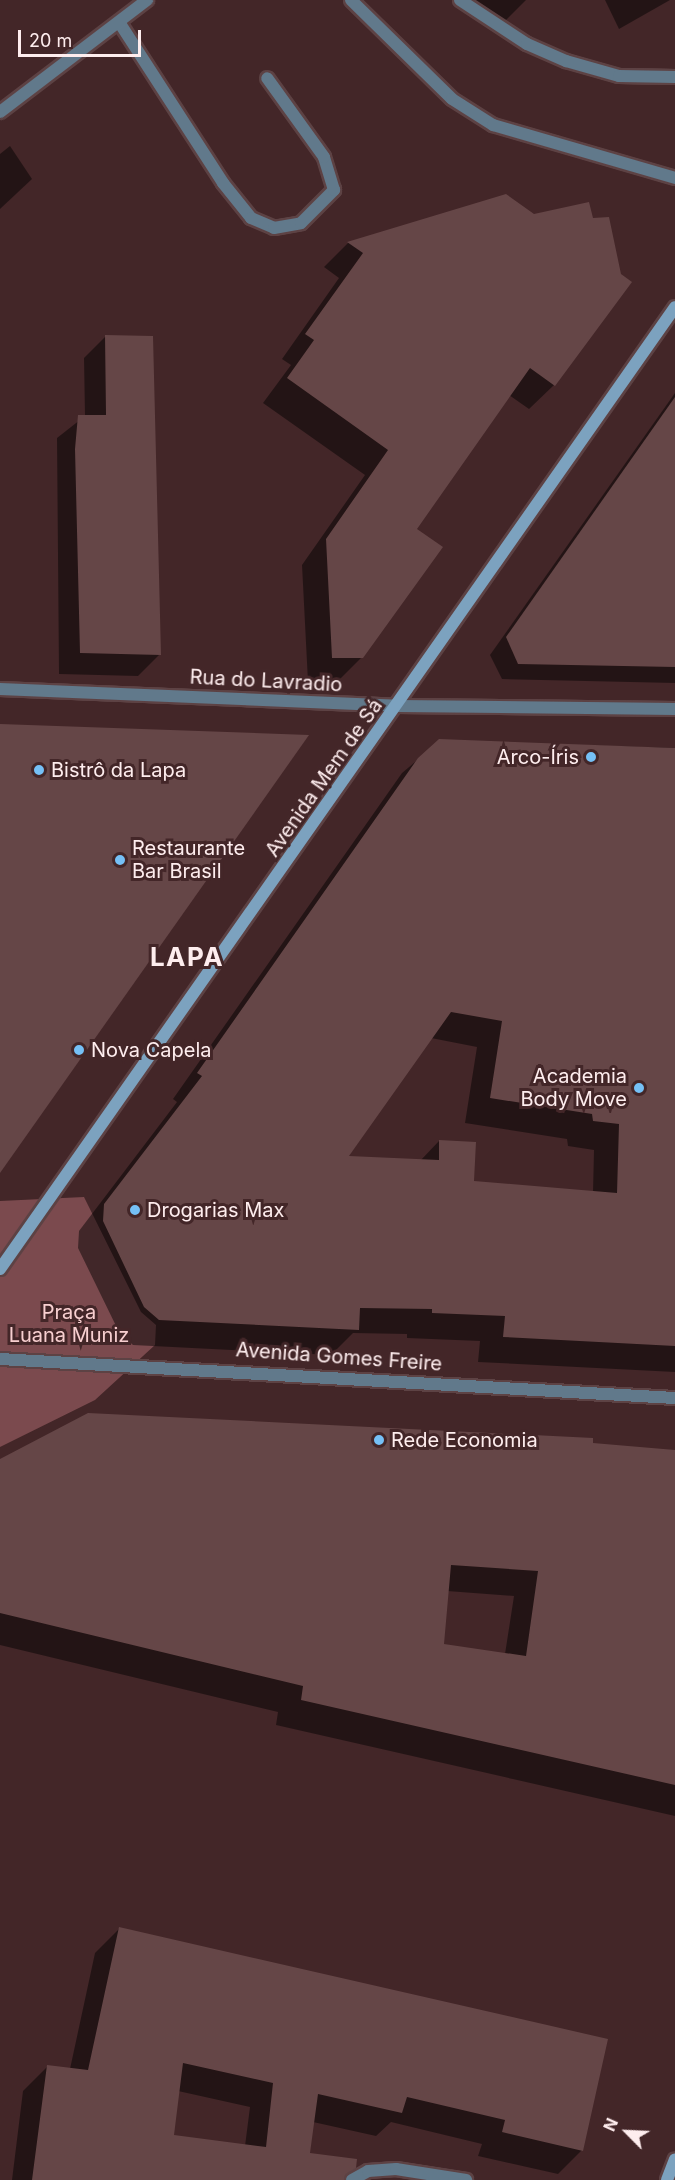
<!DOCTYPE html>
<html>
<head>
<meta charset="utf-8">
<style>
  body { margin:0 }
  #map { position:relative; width:675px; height:2180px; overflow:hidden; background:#432628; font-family:Inter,sans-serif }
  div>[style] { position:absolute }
  .green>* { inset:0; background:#7b4a4e }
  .shadow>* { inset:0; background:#0007 }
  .building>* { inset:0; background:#654647 }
  .roads { filter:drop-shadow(2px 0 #5d4244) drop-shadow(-2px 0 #5d4244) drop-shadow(0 2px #5d4244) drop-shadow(0 -2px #5d4244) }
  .service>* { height:12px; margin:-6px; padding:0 6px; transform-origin:6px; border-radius:6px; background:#61798b }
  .minor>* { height:12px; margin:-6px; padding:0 6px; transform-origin:6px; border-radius:6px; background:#61798b }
  .tertiary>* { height:12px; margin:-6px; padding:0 6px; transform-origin:6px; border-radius:6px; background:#61798b }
  .secondary>* { height:12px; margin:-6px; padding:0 6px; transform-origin:6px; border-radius:6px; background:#7ca2bf }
  .dots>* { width:16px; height:16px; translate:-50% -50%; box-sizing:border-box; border:3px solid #432628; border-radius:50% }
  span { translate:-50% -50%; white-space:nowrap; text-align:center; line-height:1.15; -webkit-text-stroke:6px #432628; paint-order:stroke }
  .street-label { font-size:20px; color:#feedee }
  .poi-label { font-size:20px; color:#feedee }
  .right { translate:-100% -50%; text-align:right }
  .left { translate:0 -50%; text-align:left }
  .park-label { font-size:20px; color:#f8cfd0 }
  .district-label { font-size:26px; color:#feedee; font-weight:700; letter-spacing:1.5px }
  .north { position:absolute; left:597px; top:2102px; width:60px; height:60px; -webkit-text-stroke:4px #432628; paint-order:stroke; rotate:294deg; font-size:16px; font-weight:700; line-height:24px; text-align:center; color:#feedee }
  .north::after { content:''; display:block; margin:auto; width:21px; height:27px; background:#feedee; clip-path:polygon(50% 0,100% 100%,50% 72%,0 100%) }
  .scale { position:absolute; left:18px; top:30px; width:123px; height:27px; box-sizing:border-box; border:3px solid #feedee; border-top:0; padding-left:8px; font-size:18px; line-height:21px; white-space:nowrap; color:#feedee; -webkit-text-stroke:4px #432628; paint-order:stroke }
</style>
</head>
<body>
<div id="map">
  <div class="green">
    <i style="clip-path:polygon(84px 1197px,141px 1312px,156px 1325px,155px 1345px,95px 1400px,0 1447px,0 1201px)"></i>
  </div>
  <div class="shadow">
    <i style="clip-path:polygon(470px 0,526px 0,502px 24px)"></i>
    <i style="clip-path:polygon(605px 0,670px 0,619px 29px)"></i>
    <i style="clip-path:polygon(10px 146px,32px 179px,0 209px,0 154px)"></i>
    <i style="clip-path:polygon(506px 196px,554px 385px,529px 409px,509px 395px,415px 529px,362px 657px,337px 682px,308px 682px,302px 565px,365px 475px,263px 403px,291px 365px,282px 359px,339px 278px,324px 267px,348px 243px)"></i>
    <i style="clip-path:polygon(106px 336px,160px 654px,138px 676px,59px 674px,57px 438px,85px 416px,84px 358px)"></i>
    <i style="clip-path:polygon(675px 393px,675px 683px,502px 679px,490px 655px)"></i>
    <i style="clip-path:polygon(evenodd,440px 741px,675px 748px,675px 1372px,478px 1362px,480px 1341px,407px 1338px,407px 1334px,353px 1333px,331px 1355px,133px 1345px,119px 1332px,78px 1248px,79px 1231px,177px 1102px,173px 1099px,402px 773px,440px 741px,431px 1038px,477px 1047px,465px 1123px,567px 1139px,568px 1146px,594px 1150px,593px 1192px,473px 1183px,439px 1141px,420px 1161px,347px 1158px,431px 1038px)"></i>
    <i style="clip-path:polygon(evenodd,591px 1445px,675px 1451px,675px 1816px,276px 1725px,278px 1712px,0 1645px,0 1465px,591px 1445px,447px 1591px,514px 1596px,505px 1654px,443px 1645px,447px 1591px)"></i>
    <i style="clip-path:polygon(evenodd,119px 1929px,582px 2150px,558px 2174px,478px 2156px,482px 2144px,391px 2122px,376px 2136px,313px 2122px,306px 2180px,12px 2180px,23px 2091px,47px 2067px,70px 2069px,95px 1953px,119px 1929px,178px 2091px,250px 2107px,245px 2146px,172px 2137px,178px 2091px)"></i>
  </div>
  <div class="building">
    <i style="clip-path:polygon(506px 194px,534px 214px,589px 202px,593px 218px,609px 217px,621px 274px,632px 282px,555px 386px,530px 368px,417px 529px,443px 547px,363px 658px,332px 658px,326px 539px,388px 450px,287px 378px,314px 340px,305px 334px,363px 253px,347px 242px)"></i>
    <i style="clip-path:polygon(105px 335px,153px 336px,161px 655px,80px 653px,75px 449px,78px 415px,106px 415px)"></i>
    <i style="clip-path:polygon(675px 397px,675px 667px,518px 664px,506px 637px)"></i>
    <i style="clip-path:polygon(0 724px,309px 735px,0 1173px)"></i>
    <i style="clip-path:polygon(evenodd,439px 739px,675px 748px,675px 1346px,503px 1337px,505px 1316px,432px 1313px,432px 1309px,360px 1308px,359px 1330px,159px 1320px,144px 1307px,103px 1221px,104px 1204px,202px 1076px,197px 1073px,418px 758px,439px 739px,451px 1012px,502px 1021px,490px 1098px,592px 1114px,593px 1121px,619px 1124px,617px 1193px,474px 1181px,476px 1142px,439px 1140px,439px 1160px,349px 1156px,451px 1012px)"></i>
    <i style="clip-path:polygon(evenodd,88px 1413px,593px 1438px,593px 1443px,675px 1450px,675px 1785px,301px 1700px,303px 1686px,0 1613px,0 1459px,88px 1413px,451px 1565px,538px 1571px,526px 1656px,444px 1644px,451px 1565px)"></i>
    <i style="clip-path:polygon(evenodd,119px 1927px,608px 2039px,583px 2151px,502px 2132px,505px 2120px,407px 2097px,402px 2113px,318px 2094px,310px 2153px,357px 2159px,356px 2168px,344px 2180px,32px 2180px,47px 2065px,88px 2070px,119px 1927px,183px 2063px,273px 2083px,266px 2147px,174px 2135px,183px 2063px)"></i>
  </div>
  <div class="roads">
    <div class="service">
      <i style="left:119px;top:22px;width:192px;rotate:57.1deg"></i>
      <i style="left:223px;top:183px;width:45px;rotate:51.3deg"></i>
      <i style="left:251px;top:218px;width:25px;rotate:23deg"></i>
      <i style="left:274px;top:228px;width:27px;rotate:-10deg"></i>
      <i style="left:301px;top:223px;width:47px;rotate:-45deg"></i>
      <i style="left:334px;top:190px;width:34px;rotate:-107deg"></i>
      <i style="left:324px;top:157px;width:97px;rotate:-125.8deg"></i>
      <i style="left:352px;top:2180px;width:18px;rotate:-29deg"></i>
      <i style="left:368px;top:2171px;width:28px;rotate:-4deg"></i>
      <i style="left:396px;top:2169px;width:71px;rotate:8.9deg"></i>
    </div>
    <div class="minor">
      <i style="left:351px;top:0;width:141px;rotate:44.4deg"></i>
      <i style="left:452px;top:99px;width:49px;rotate:32.4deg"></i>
      <i style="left:493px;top:125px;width:190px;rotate:16.2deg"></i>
      <i style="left:460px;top:0;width:80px;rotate:33.3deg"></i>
      <i style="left:527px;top:44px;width:43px;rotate:23.6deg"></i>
      <i style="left:566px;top:61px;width:55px;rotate:15.8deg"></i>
      <i style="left:619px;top:76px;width:56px;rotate:1deg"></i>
      <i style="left:0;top:112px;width:185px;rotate:-37.3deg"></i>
    </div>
    <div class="tertiary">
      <i style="left:0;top:689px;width:398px;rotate:2.4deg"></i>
      <i style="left:398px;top:706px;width:277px;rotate:0.6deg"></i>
      <i style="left:0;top:1359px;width:676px;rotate:3.31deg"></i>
    </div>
    <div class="secondary">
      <i style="left:0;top:1269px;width:1175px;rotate:-54.94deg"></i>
      <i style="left:667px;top:2180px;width:22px;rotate:-69deg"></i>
    </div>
  </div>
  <div class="dots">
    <i style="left:591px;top:757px;background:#75c0f6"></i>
    <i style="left:39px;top:770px;background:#75c0f6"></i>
    <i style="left:120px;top:860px;background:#75c0f6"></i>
    <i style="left:79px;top:1050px;background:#75c0f6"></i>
    <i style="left:639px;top:1088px;background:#75c0f6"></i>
    <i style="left:135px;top:1210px;background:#75c0f6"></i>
    <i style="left:379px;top:1440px;background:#75c0f6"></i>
  </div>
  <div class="street-label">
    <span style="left:266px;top:681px;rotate:3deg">Rua do Lavradio</span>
    <span style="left:324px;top:778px;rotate:-55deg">Avenida Mem de Sá</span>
    <span style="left:339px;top:1357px;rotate:4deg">Avenida Gomes Freire</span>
  </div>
  <div class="poi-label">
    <span class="right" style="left:579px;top:757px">Arco-Íris</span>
    <span class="left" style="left:51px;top:770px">Bistrô da Lapa</span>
    <span class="left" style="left:132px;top:860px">Restaurante<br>Bar Brasil</span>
    <span class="left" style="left:91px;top:1050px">Nova Capela</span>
    <span class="right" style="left:627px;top:1088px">Academia<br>Body Move</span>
    <span class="left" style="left:147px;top:1210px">Drogarias Max</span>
    <span class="left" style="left:391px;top:1440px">Rede Economia</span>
  </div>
  <div class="park-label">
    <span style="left:69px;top:1324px">Praça<br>Luana Muniz</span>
  </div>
  <div class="district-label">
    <span style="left:187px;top:957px">LAPA</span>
  </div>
  <div class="north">N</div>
  <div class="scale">20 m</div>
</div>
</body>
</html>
